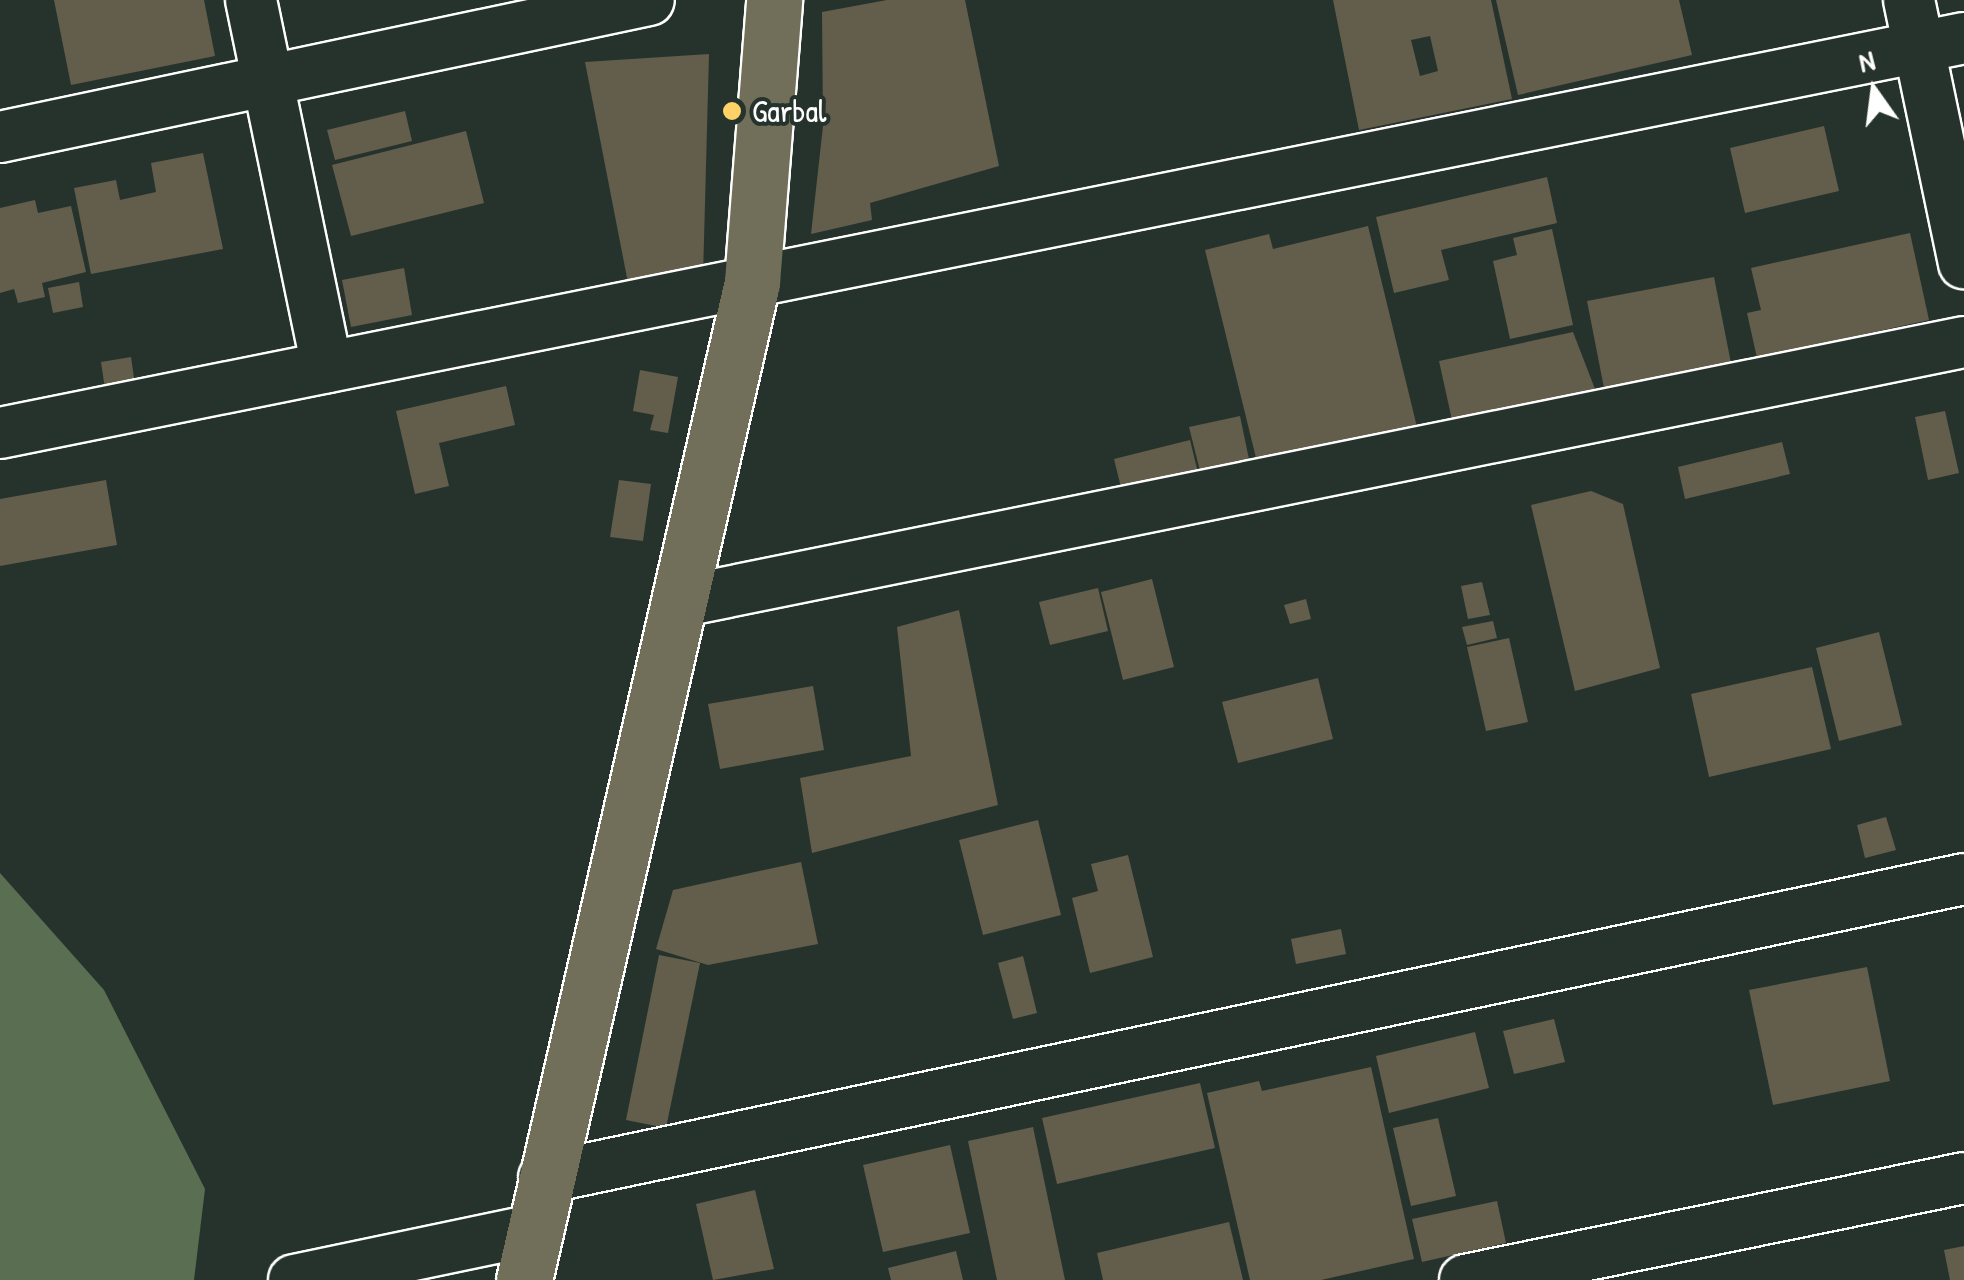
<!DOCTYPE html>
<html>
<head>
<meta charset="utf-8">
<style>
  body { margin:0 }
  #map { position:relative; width:1964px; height:1280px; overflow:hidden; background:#26332d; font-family:"Patrick Hand",sans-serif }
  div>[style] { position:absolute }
  .green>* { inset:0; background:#5a6f52 }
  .building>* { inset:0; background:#635d4c }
  .roads { filter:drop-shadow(2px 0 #fff) drop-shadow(-2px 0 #fff) drop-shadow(0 2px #fff) drop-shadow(0 -2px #fff) }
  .minor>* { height:50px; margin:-25px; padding:0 25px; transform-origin:25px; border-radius:25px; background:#26332d }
  .major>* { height:55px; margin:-27.5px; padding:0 27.5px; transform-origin:27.5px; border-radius:27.5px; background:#716e59 }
  .dots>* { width:28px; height:28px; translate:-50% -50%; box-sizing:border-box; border:5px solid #26332d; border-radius:50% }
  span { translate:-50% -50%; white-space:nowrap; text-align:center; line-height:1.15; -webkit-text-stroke:8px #26332d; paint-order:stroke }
  .poi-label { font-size:32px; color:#fff }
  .left { translate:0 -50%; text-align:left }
  .north { position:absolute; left:1824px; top:40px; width:100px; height:100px; -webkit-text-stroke:8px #26332d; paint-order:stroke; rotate:346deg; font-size:28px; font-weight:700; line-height:40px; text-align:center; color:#fff }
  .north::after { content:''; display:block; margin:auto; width:35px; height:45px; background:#fff; clip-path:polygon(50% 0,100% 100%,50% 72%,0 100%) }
</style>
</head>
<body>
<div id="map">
  <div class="green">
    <i style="clip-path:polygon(0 873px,104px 990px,205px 1189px,194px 1280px,0 1280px)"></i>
  </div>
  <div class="building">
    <i style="clip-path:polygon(54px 0,204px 0,215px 56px,71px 85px)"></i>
    <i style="clip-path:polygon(887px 0,965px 0,999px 166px,870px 203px,872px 220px,811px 234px,823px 126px,822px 12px)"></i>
    <i style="clip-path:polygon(evenodd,1333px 0,1491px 0,1512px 99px,1359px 130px,1333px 0,1430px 36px,1438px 71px,1420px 76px,1411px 40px,1430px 36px)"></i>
    <i style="clip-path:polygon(1496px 0,1679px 0,1692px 55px,1518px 95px)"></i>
    <i style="clip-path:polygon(709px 54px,703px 277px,629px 288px,585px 62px)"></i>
    <i style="clip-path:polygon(405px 111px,412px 141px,335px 160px,327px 130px)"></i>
    <i style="clip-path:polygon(1824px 126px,1839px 191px,1745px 213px,1730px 148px)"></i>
    <i style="clip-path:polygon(466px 131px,484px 203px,351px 236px,332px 165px)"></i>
    <i style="clip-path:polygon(203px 153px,223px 249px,91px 274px,74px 188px,116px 180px,120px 200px,156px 192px,151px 163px)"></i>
    <i style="clip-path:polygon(1547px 177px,1557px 223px,1441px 250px,1449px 280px,1394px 293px,1376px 217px)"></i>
    <i style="clip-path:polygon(35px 200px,38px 213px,71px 206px,86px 272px,42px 283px,45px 297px,18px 303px,14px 289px,0 293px,0 208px)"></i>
    <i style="clip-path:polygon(1368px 226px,1417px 427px,1258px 466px,1205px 250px,1269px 234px,1273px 249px)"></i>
    <i style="clip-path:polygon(1552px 229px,1573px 325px,1510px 339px,1493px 261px,1517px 255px,1513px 238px)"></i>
    <i style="clip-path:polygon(1910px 233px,1929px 320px,1757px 358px,1747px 313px,1761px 310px,1751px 268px)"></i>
    <i style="clip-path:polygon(404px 268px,412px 315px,351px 327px,342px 280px)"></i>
    <i style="clip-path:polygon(1714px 277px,1731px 363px,1604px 388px,1587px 301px)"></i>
    <i style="clip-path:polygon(79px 282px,83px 307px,53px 313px,48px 288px)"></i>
    <i style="clip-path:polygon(1573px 332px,1595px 389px,1452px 420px,1439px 361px)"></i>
    <i style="clip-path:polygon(131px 357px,135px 385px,105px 389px,101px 362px)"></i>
    <i style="clip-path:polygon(640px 370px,678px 377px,668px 433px,650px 430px,654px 415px,633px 411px)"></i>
    <i style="clip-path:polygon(506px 386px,515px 425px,439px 443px,449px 486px,415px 494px,396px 411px)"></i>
    <i style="clip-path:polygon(1945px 411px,1959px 473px,1928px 480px,1915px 417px)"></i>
    <i style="clip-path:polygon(1240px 416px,1250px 464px,1201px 475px,1189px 427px)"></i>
    <i style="clip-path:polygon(1190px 440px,1201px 485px,1125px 504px,1114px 459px)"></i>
    <i style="clip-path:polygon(1782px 442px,1790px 474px,1685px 499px,1678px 467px)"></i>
    <i style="clip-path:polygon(106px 480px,117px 545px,0 566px,0 499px)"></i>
    <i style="clip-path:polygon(619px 480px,651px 484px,643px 541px,610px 537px)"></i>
    <i style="clip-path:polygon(1591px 491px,1623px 504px,1660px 668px,1575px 691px,1531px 505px)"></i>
    <i style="clip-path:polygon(1152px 579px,1174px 667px,1123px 680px,1101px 592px)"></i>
    <i style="clip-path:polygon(1482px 582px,1490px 615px,1468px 619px,1461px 586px)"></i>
    <i style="clip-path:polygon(1098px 588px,1108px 631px,1050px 645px,1039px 602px)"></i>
    <i style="clip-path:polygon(1306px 599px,1311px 619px,1290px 624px,1284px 605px)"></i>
    <i style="clip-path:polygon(959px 610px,998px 805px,812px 853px,800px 778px,911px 756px,897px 627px)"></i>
    <i style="clip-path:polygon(1493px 621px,1497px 638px,1467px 645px,1462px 627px)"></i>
    <i style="clip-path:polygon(1879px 632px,1902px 725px,1839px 741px,1816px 648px)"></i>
    <i style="clip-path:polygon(1509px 638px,1528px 722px,1486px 731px,1467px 647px)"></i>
    <i style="clip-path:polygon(1812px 667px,1831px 749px,1709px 777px,1691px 694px)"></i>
    <i style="clip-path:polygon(1318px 678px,1333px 739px,1238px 763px,1222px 702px)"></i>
    <i style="clip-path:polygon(813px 686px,824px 750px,720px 769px,708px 704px)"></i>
    <i style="clip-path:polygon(1886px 817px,1896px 850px,1865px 858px,1857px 825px)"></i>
    <i style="clip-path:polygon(1038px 820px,1061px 915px,983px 935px,959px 840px)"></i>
    <i style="clip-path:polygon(1128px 855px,1153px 957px,1090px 973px,1072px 898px,1098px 891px,1091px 864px)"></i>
    <i style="clip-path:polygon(801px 862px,818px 944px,708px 965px,656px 949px,673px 890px)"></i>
    <i style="clip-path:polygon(1341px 929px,1346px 954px,1296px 964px,1291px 939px)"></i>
    <i style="clip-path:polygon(659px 955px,700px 963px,666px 1128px,626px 1120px)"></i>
    <i style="clip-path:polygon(1023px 956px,1037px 1013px,1013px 1019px,998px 963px)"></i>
    <i style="clip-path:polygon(1867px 967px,1890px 1081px,1773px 1105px,1749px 990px)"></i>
    <i style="clip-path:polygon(1554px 1019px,1565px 1062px,1514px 1074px,1503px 1031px)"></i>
    <i style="clip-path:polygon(1475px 1032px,1489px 1088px,1389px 1113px,1376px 1056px)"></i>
    <i style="clip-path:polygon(1371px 1067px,1414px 1259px,1321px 1280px,1250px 1280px,1207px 1093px,1259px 1081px,1262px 1091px)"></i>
    <i style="clip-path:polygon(1200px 1083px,1215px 1148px,1057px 1184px,1042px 1118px)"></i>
    <i style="clip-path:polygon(1438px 1118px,1456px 1196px,1411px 1206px,1393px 1128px)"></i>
    <i style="clip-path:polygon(1033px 1127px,1065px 1280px,997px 1280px,968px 1141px)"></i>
    <i style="clip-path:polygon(950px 1145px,970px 1233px,883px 1252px,863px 1165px)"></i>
    <i style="clip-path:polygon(755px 1190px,774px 1269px,713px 1280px,696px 1204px)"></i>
    <i style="clip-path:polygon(1497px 1201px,1506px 1243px,1422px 1262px,1412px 1219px)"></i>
    <i style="clip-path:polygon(1229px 1222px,1243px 1280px,1103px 1280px,1097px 1253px)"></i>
    <i style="clip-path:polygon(1964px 1246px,1964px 1280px,1950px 1280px,1944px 1250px)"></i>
    <i style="clip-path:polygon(956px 1251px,963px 1280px,891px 1280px,888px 1268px)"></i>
  </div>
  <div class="roads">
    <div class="minor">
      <i style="left:251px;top:0;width:375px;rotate:78.3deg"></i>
      <i style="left:1909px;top:0;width:269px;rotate:78.2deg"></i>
      <i style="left:0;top:137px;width:663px;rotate:-11.92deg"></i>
      <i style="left:0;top:433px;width:2003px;rotate:-11.37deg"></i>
      <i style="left:678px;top:602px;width:1312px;rotate:-11.43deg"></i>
      <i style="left:544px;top:1178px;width:1451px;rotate:-11.89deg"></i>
      <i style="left:294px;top:1280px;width:245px;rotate:-11.8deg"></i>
      <i style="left:1465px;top:1280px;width:509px;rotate:-11.55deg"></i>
    </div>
    <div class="major">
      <i style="left:524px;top:1280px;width:1024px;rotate:-77.13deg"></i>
      <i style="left:752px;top:282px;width:283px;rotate:-85.5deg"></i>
    </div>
  </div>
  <div class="dots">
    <i style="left:732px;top:111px;background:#ffd166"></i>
  </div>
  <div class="poi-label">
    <span class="left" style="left:752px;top:111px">Garbal</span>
  </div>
  <div class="north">N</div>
</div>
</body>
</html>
